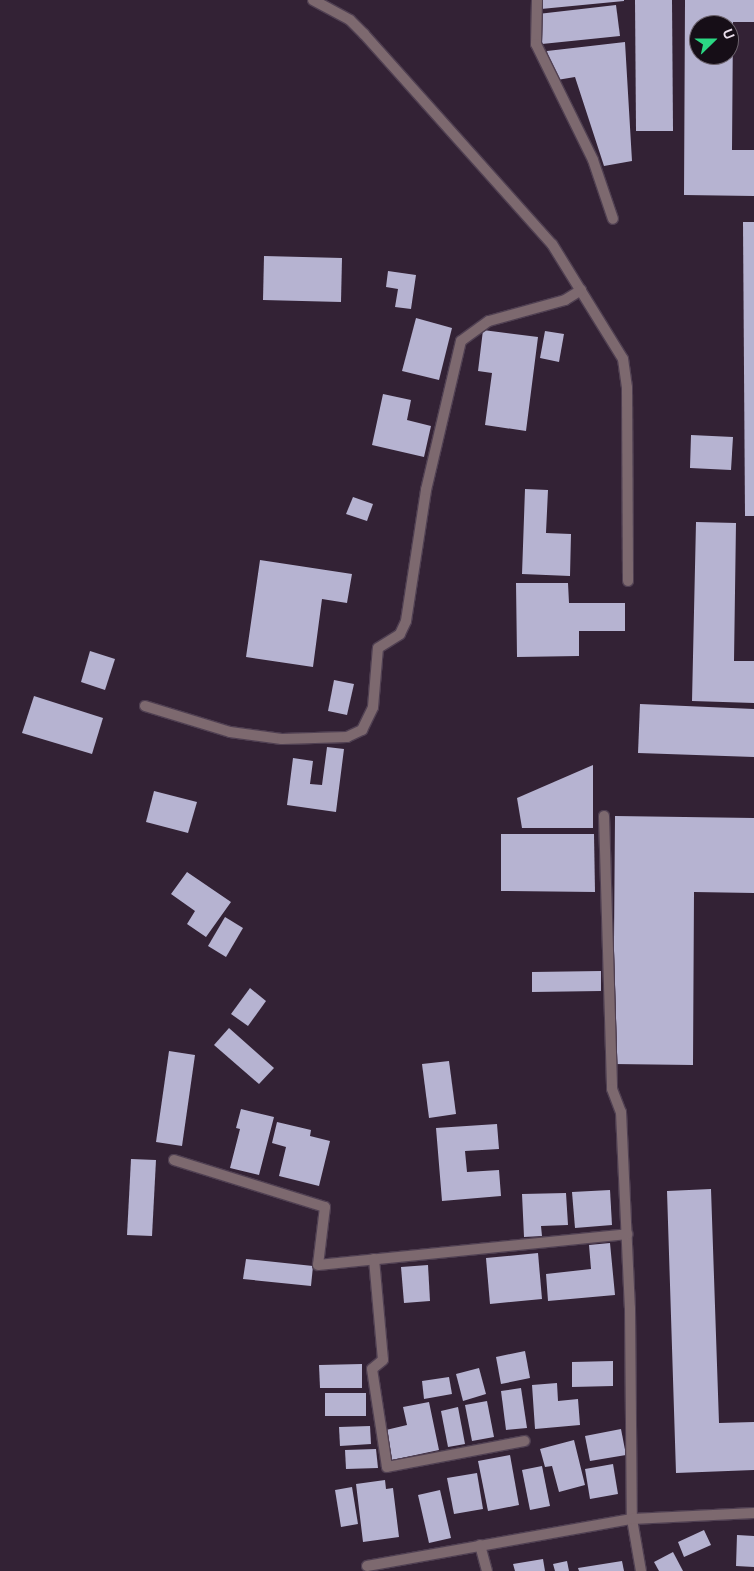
<!DOCTYPE html>
<html>
<head>
<meta charset="utf-8">
<style>
  body { margin:0 }
  #map { position:relative; width:754px; height:1571px; overflow:hidden; background:#332235; font-family:Overpass,sans-serif }
  div>[style] { position:absolute }
  .building>* { inset:0; background:#b6b3d1 }
  .roads { filter:drop-shadow(1px 0 #504052) drop-shadow(-1px 0 #504052) drop-shadow(0 1px #504052) drop-shadow(0 -1px #504052) }
  .street>* { height:10px; margin:-5px; padding:0 5px; transform-origin:5px; border-radius:5px; background:#7d696f }
  span { translate:-50% -50%; white-space:nowrap; text-align:center; line-height:1.15; -webkit-text-stroke:5px #160e17; paint-order:stroke }
  .north { position:absolute; left:689px; top:15px; width:50px; height:50px; box-sizing:border-box; background:#160e17; border:1px solid #6b626c; border-radius:50%; rotate:68deg; font-size:14px; font-weight:700; line-height:20px; text-align:center; color:#ebdfec }
  .north::after { content:''; display:block; margin:auto; width:18px; height:22px; background:#2bd884; clip-path:polygon(50% 0,100% 100%,50% 72%,0 100%) }
</style>
</head>
<body>
<div id="map">
  <div class="building">
    <i style="clip-path:polygon(540px 0,624px 0,624px 1px,541px 9px)"></i>
    <i style="clip-path:polygon(635px 0,672px 0,673px 131px,636px 131px)"></i>
    <i style="clip-path:polygon(evenodd,685px 0,754px 0,754px 22px,733px 22px,732px 150px,754px 150px,754px 196px,684px 195px,685px 0,699px 25px,729px 25px,729px 55px,699px 55px,699px 25px)"></i>
    <i style="clip-path:polygon(616px 5px,620px 36px,542px 44px,538px 14px)"></i>
    <i style="clip-path:polygon(625px 42px,632px 161px,604px 166px,575px 77px,551px 81px,547px 51px)"></i>
    <i style="clip-path:polygon(743px 222px,754px 222px,754px 516px,745px 516px)"></i>
    <i style="clip-path:polygon(264px 256px,342px 258px,341px 302px,263px 300px)"></i>
    <i style="clip-path:polygon(388px 271px,416px 275px,411px 309px,395px 307px,398px 289px,386px 287px)"></i>
    <i style="clip-path:polygon(416px 318px,452px 328px,439px 380px,402px 371px)"></i>
    <i style="clip-path:polygon(483px 330px,538px 337px,526px 431px,485px 425px,492px 373px,478px 371px)"></i>
    <i style="clip-path:polygon(545px 331px,564px 334px,559px 362px,540px 358px)"></i>
    <i style="clip-path:polygon(383px 394px,411px 400px,407px 420px,431px 426px,424px 457px,372px 445px)"></i>
    <i style="clip-path:polygon(691px 435px,733px 437px,731px 470px,690px 468px)"></i>
    <i style="clip-path:polygon(525px 489px,548px 490px,546px 533px,571px 534px,570px 576px,522px 574px)"></i>
    <i style="clip-path:polygon(353px 497px,373px 504px,367px 521px,346px 514px)"></i>
    <i style="clip-path:polygon(696px 522px,736px 523px,734px 661px,754px 661px,754px 703px,692px 701px)"></i>
    <i style="clip-path:polygon(260px 560px,352px 574px,347px 603px,322px 599px,313px 667px,246px 657px)"></i>
    <i style="clip-path:polygon(516px 583px,568px 583px,569px 603px,625px 603px,625px 631px,579px 631px,579px 656px,517px 657px)"></i>
    <i style="clip-path:polygon(90px 651px,115px 659px,105px 690px,81px 682px)"></i>
    <i style="clip-path:polygon(334px 680px,354px 684px,347px 715px,328px 711px)"></i>
    <i style="clip-path:polygon(34px 696px,103px 718px,92px 754px,22px 733px)"></i>
    <i style="clip-path:polygon(640px 704px,754px 709px,754px 757px,638px 753px)"></i>
    <i style="clip-path:polygon(327px 747px,344px 749px,336px 812px,287px 805px,293px 758px,313px 761px,310px 784px,322px 785px)"></i>
    <i style="clip-path:polygon(593px 765px,593px 828px,522px 828px,517px 798px)"></i>
    <i style="clip-path:polygon(154px 791px,197px 802px,188px 833px,146px 822px)"></i>
    <i style="clip-path:polygon(615px 816px,754px 818px,754px 893px,694px 892px,693px 1065px,613px 1064px)"></i>
    <i style="clip-path:polygon(501px 834px,594px 834px,595px 892px,501px 891px)"></i>
    <i style="clip-path:polygon(187px 872px,231px 902px,206px 937px,187px 924px,195px 911px,171px 894px)"></i>
    <i style="clip-path:polygon(225px 917px,243px 928px,226px 957px,208px 946px)"></i>
    <i style="clip-path:polygon(601px 971px,601px 991px,532px 992px,532px 972px)"></i>
    <i style="clip-path:polygon(250px 988px,266px 1001px,248px 1026px,231px 1014px)"></i>
    <i style="clip-path:polygon(229px 1028px,274px 1068px,259px 1084px,214px 1045px)"></i>
    <i style="clip-path:polygon(169px 1051px,195px 1055px,182px 1146px,156px 1142px)"></i>
    <i style="clip-path:polygon(449px 1061px,456px 1114px,429px 1118px,422px 1064px)"></i>
    <i style="clip-path:polygon(241px 1109px,274px 1117px,259px 1175px,230px 1168px,240px 1129px,236px 1128px)"></i>
    <i style="clip-path:polygon(277px 1122px,311px 1130px,310px 1136px,330px 1141px,319px 1186px,279px 1176px,286px 1147px,272px 1143px)"></i>
    <i style="clip-path:polygon(497px 1124px,499px 1149px,465px 1151px,467px 1172px,499px 1170px,501px 1196px,442px 1201px,436px 1128px)"></i>
    <i style="clip-path:polygon(131px 1159px,156px 1160px,152px 1236px,127px 1235px)"></i>
    <i style="clip-path:polygon(711px 1189px,719px 1423px,754px 1422px,754px 1470px,676px 1473px,667px 1191px)"></i>
    <i style="clip-path:polygon(610px 1190px,612px 1225px,575px 1228px,572px 1192px)"></i>
    <i style="clip-path:polygon(566px 1193px,568px 1225px,541px 1226px,542px 1236px,524px 1237px,522px 1194px)"></i>
    <i style="clip-path:polygon(610px 1243px,615px 1295px,548px 1301px,546px 1274px,591px 1269px,589px 1245px)"></i>
    <i style="clip-path:polygon(538px 1253px,542px 1299px,490px 1304px,486px 1258px)"></i>
    <i style="clip-path:polygon(246px 1259px,313px 1266px,311px 1286px,243px 1279px)"></i>
    <i style="clip-path:polygon(428px 1265px,430px 1301px,404px 1303px,401px 1267px)"></i>
    <i style="clip-path:polygon(525px 1351px,530px 1378px,501px 1384px,496px 1357px)"></i>
    <i style="clip-path:polygon(613px 1361px,613px 1386px,572px 1387px,572px 1362px)"></i>
    <i style="clip-path:polygon(362px 1364px,362px 1388px,320px 1388px,319px 1365px)"></i>
    <i style="clip-path:polygon(479px 1368px,486px 1394px,463px 1401px,456px 1374px)"></i>
    <i style="clip-path:polygon(449px 1377px,452px 1394px,424px 1399px,422px 1381px)"></i>
    <i style="clip-path:polygon(557px 1383px,558px 1401px,578px 1399px,580px 1425px,535px 1429px,532px 1385px)"></i>
    <i style="clip-path:polygon(521px 1388px,527px 1428px,506px 1430px,501px 1391px)"></i>
    <i style="clip-path:polygon(325px 1393px,366px 1393px,366px 1416px,325px 1416px)"></i>
    <i style="clip-path:polygon(487px 1401px,494px 1437px,472px 1441px,465px 1405px)"></i>
    <i style="clip-path:polygon(429px 1402px,439px 1450px,392px 1460px,386px 1430px,407px 1425px,403px 1407px)"></i>
    <i style="clip-path:polygon(458px 1407px,465px 1444px,448px 1447px,441px 1411px)"></i>
    <i style="clip-path:polygon(370px 1426px,371px 1444px,340px 1446px,339px 1427px)"></i>
    <i style="clip-path:polygon(621px 1429px,626px 1455px,590px 1461px,585px 1436px)"></i>
    <i style="clip-path:polygon(574px 1440px,585px 1485px,559px 1492px,552px 1466px,545px 1467px,540px 1449px)"></i>
    <i style="clip-path:polygon(376px 1449px,378px 1468px,346px 1469px,345px 1450px)"></i>
    <i style="clip-path:polygon(510px 1455px,519px 1505px,488px 1511px,478px 1461px)"></i>
    <i style="clip-path:polygon(613px 1464px,618px 1494px,590px 1499px,585px 1469px)"></i>
    <i style="clip-path:polygon(542px 1466px,550px 1506px,530px 1510px,522px 1470px)"></i>
    <i style="clip-path:polygon(477px 1473px,483px 1509px,454px 1514px,447px 1478px)"></i>
    <i style="clip-path:polygon(385px 1480px,386px 1489px,393px 1488px,399px 1537px,363px 1542px,356px 1484px)"></i>
    <i style="clip-path:polygon(352px 1487px,358px 1524px,341px 1527px,335px 1490px)"></i>
    <i style="clip-path:polygon(440px 1490px,451px 1538px,429px 1543px,418px 1495px)"></i>
    <i style="clip-path:polygon(704px 1530px,711px 1545px,684px 1557px,678px 1542px)"></i>
    <i style="clip-path:polygon(737px 1535px,754px 1536px,754px 1567px,736px 1566px)"></i>
    <i style="clip-path:polygon(673px 1552px,683px 1571px,659px 1571px,654px 1562px)"></i>
    <i style="clip-path:polygon(543px 1559px,545px 1571px,515px 1571px,513px 1564px)"></i>
    <i style="clip-path:polygon(567px 1561px,569px 1571px,555px 1571px,553px 1564px)"></i>
    <i style="clip-path:polygon(622px 1561px,624px 1571px,579px 1571px,578px 1568px)"></i>
  </div>
  <div class="roads">
    <div class="street">
      <i style="left:313px;top:0;width:42px;rotate:28.4deg"></i>
      <i style="left:350px;top:20px;width:20px;rotate:45deg"></i>
      <i style="left:364px;top:34px;width:282px;rotate:48.2deg"></i>
      <i style="left:552px;top:244px;width:135px;rotate:58.3deg"></i>
      <i style="left:623px;top:359px;width:29px;rotate:82deg"></i>
      <i style="left:627px;top:388px;width:193px;rotate:89.7deg"></i>
      <i style="left:537px;top:0;width:44px;rotate:91.3deg"></i>
      <i style="left:536px;top:44px;width:129px;rotate:63.8deg"></i>
      <i style="left:593px;top:160px;width:62px;rotate:71.3deg"></i>
      <i style="left:145px;top:706px;width:89px;rotate:17deg"></i>
      <i style="left:230px;top:732px;width:52px;rotate:7.7deg"></i>
      <i style="left:282px;top:739px;width:65px;rotate:-1.8deg"></i>
      <i style="left:347px;top:737px;width:17px;rotate:-25deg"></i>
      <i style="left:362px;top:730px;width:25px;rotate:-64deg"></i>
      <i style="left:373px;top:707px;width:59px;rotate:-85.2deg"></i>
      <i style="left:378px;top:648px;width:26px;rotate:-32deg"></i>
      <i style="left:400px;top:634px;width:14px;rotate:-65deg"></i>
      <i style="left:406px;top:621px;width:133px;rotate:-81.3deg"></i>
      <i style="left:426px;top:490px;width:153px;rotate:-76.8deg"></i>
      <i style="left:461px;top:341px;width:34px;rotate:-36deg"></i>
      <i style="left:489px;top:321px;width:79px;rotate:-15.4deg"></i>
      <i style="left:565px;top:300px;width:19px;rotate:-32deg"></i>
      <i style="left:604px;top:816px;width:273px;rotate:88.3deg"></i>
      <i style="left:612px;top:1089px;width:25px;rotate:69deg"></i>
      <i style="left:621px;top:1112px;width:196px;rotate:87.4deg"></i>
      <i style="left:630px;top:1308px;width:211px;rotate:89.5deg"></i>
      <i style="left:632px;top:1519px;width:53px;rotate:80.2deg"></i>
      <i style="left:174px;top:1160px;width:158px;rotate:17.3deg"></i>
      <i style="left:325px;top:1207px;width:58px;rotate:96.9deg"></i>
      <i style="left:318px;top:1265px;width:311px;rotate:-5.7deg"></i>
      <i style="left:374px;top:1259px;width:101px;rotate:84.9deg"></i>
      <i style="left:383px;top:1360px;width:14px;rotate:141deg"></i>
      <i style="left:372px;top:1369px;width:99px;rotate:81.3deg"></i>
      <i style="left:387px;top:1467px;width:140px;rotate:-10.7deg"></i>
      <i style="left:480px;top:1545px;width:27px;rotate:75deg"></i>
      <i style="left:367px;top:1566px;width:269px;rotate:-10.1deg"></i>
      <i style="left:632px;top:1519px;width:122px;rotate:-2.8deg"></i>
    </div>
  </div>
  <div class="north">U</div>
</div>
</body>
</html>
